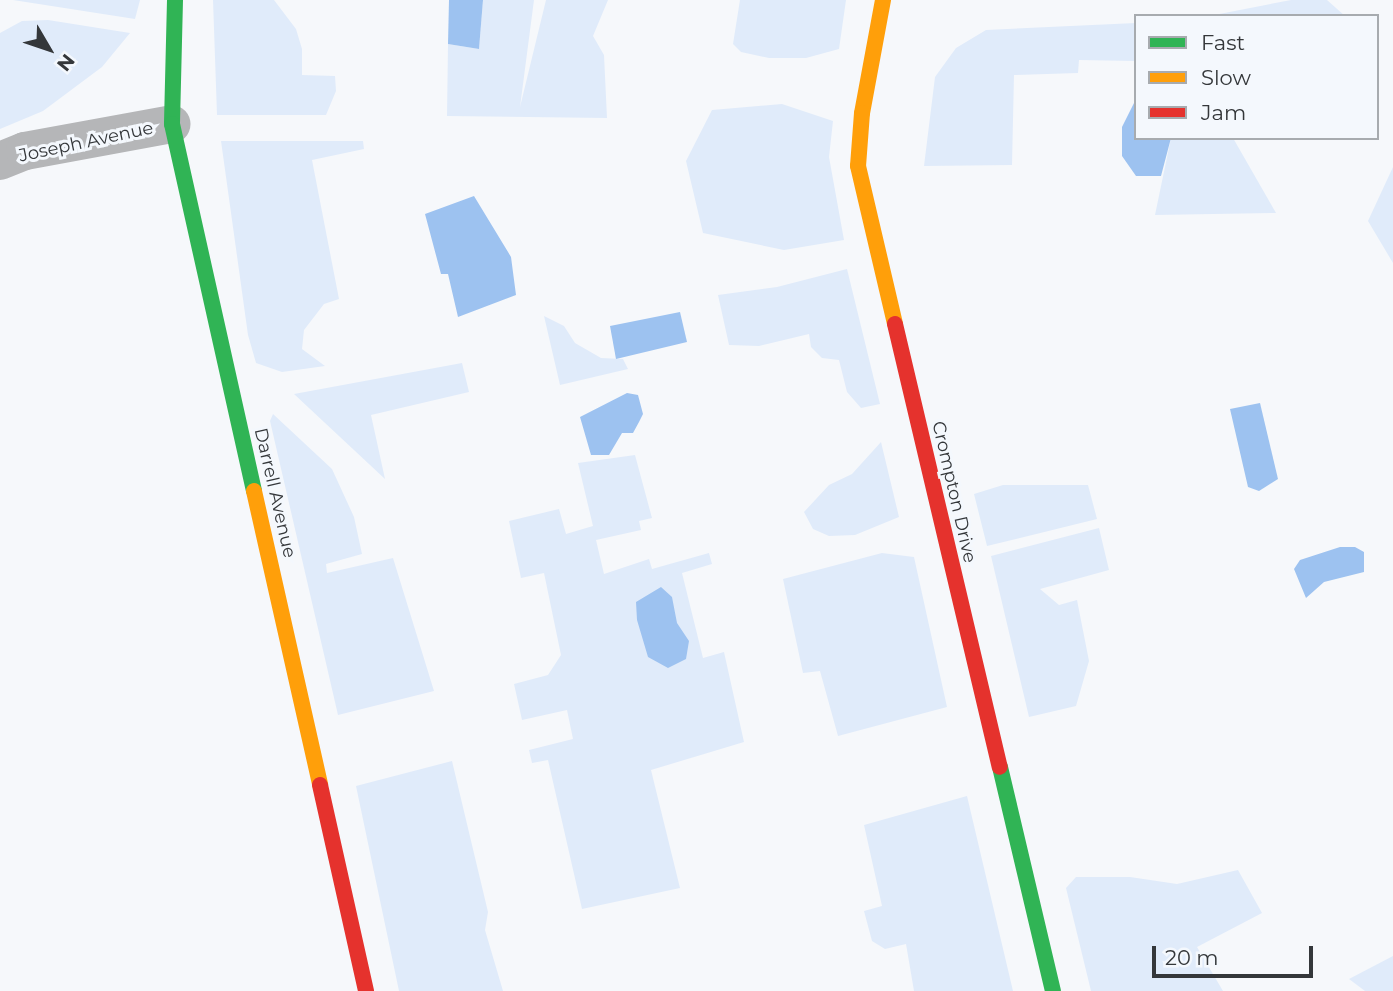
<!DOCTYPE html>
<html>
<head>
<meta charset="utf-8">
<style>
  body { margin:0 }
  #map { position:relative; width:1393px; height:991px; overflow:hidden; background:#f6f8fb; font-family:Montserrat,sans-serif }
  div>[style] { position:absolute }
  .green>* { inset:0; background:#e0ebfa }
  .water>* { inset:0; background:#9dc2f0 }
  .street>* { height:38px; margin:-19px; padding:0 19px; transform-origin:19px; border-radius:19px; background:#b5b6b8 }
  .fast>* { height:16px; margin:-8px; padding:0 8px; transform-origin:8px; border-radius:8px; background:#30b455 }
  .slow>* { height:16px; margin:-8px; padding:0 8px; transform-origin:8px; border-radius:8px; background:#ff9f0a }
  .jam>* { height:16px; margin:-8px; padding:0 8px; transform-origin:8px; border-radius:8px; background:#e5322d }
  span { translate:-50% -50%; white-space:nowrap; text-align:center; line-height:1.15; -webkit-text-stroke:6px #f4f8fd; paint-order:stroke }
  .street-label { font-size:18px; color:#34373a }
  .legend { position:absolute; left:1134px; top:14px; width:245px; height:126px; box-sizing:border-box; background:#f4f8fd; border:2px solid #a7abaf; margin:0; padding:9px 12px; list-style:none; font-size:21px; color:#34373a }
  .legend li { display:flex; align-items:center; gap:14px; height:35px }
  .legend b { width:35px; border:2px solid #a7abaf }
  .north { position:absolute; left:14px; top:14px; width:70px; height:70px; -webkit-text-stroke:5px #f4f8fd; paint-order:stroke; rotate:129deg; font-size:19px; font-weight:700; line-height:28px; text-align:center; color:#34373a }
  .north::after { content:''; display:block; margin:auto; width:24px; height:32px; background:#34373a; clip-path:polygon(50% 0,100% 100%,50% 72%,0 100%) }
  .scale { position:absolute; left:1152px; top:946px; width:161px; height:32px; box-sizing:border-box; border:4px solid #34373a; border-top:0; padding-left:9px; font-size:21px; line-height:24px; white-space:nowrap; color:#34373a; -webkit-text-stroke:5px #f4f8fd; paint-order:stroke }
</style>
</head>
<body>
<div id="map">
  <div class="green">
    <i style="clip-path:polygon(13px 0,140px 0,135px 19px)"></i>
    <i style="clip-path:polygon(213px 0,274px 0,296px 29px,302px 49px,302px 75px,335px 76px,336px 91px,326px 115px,217px 115px)"></i>
    <i style="clip-path:polygon(483px 0,534px 0,520px 107px,546px 0,608px 0,593px 36px,604px 55px,607px 118px,447px 116px,448px 44px,479px 49px)"></i>
    <i style="clip-path:polygon(740px 0,846px 0,839px 49px,806px 58px,769px 58px,741px 52px,733px 44px)"></i>
    <i style="clip-path:polygon(1291px 0,1327px 0,1345px 16px,1209px 16px)"></i>
    <i style="clip-path:polygon(48px 20px,130px 33px,102px 67px,43px 111px,0 129px,0 33px,22px 21px)"></i>
    <i style="clip-path:polygon(1136px 23px,1136px 70px,1135px 61px,1079px 60px,1078px 73px,1014px 75px,1012px 165px,924px 166px,935px 77px,956px 48px,986px 30px)"></i>
    <i style="clip-path:polygon(782px 104px,833px 121px,829px 157px,844px 240px,784px 250px,703px 233px,686px 161px,712px 110px)"></i>
    <i style="clip-path:polygon(1171px 138px,1233px 138px,1276px 213px,1155px 215px)"></i>
    <i style="clip-path:polygon(221px 141px,363px 141px,364px 149px,312px 160px,339px 299px,324px 304px,304px 330px,302px 349px,325px 366px,282px 372px,256px 363px,248px 335px)"></i>
    <i style="clip-path:polygon(1393px 167px,1393px 263px,1368px 221px)"></i>
    <i style="clip-path:polygon(847px 269px,880px 404px,861px 408px,847px 392px,839px 360px,822px 358px,811px 347px,809px 334px,759px 346px,729px 345px,718px 295px,777px 287px)"></i>
    <i style="clip-path:polygon(544px 316px,564px 326px,575px 343px,601px 358px,623px 359px,628px 369px,560px 385px)"></i>
    <i style="clip-path:polygon(462px 363px,469px 392px,371px 415px,385px 479px,294px 394px)"></i>
    <i style="clip-path:polygon(273px 414px,332px 469px,354px 517px,362px 554px,326px 564px,327px 573px,393px 558px,434px 691px,338px 715px,270px 421px)"></i>
    <i style="clip-path:polygon(881px 442px,899px 517px,855px 535px,829px 536px,813px 529px,804px 512px,829px 485px,852px 474px)"></i>
    <i style="clip-path:polygon(635px 455px,652px 518px,639px 521px,641px 530px,596px 540px,604px 574px,649px 559px,652px 569px,709px 553px,712px 564px,682px 573px,703px 658px,724px 652px,744px 742px,651px 770px,680px 888px,582px 909px,548px 760px,532px 763px,529px 750px,573px 739px,567px 710px,522px 720px,514px 684px,548px 675px,561px 655px,544px 573px,521px 578px,509px 521px,559px 509px,566px 534px,593px 526px,578px 463px)"></i>
    <i style="clip-path:polygon(1003px 485px,1088px 485px,1097px 519px,987px 546px,974px 494px)"></i>
    <i style="clip-path:polygon(1099px 528px,1109px 570px,1040px 589px,1059px 605px,1077px 600px,1089px 661px,1076px 706px,1029px 717px,991px 556px)"></i>
    <i style="clip-path:polygon(882px 553px,914px 557px,947px 707px,838px 736px,820px 671px,803px 673px,783px 579px)"></i>
    <i style="clip-path:polygon(452px 761px,488px 912px,485px 930px,503px 991px,399px 991px,356px 786px)"></i>
    <i style="clip-path:polygon(967px 796px,1013px 991px,914px 991px,906px 944px,885px 949px,872px 941px,864px 911px,882px 906px,864px 825px)"></i>
    <i style="clip-path:polygon(1238px 870px,1262px 913px,1197px 947px,1223px 991px,1091px 991px,1066px 888px,1076px 877px,1130px 877px,1177px 884px)"></i>
    <i style="clip-path:polygon(1393px 956px,1393px 991px,1365px 991px,1349px 979px)"></i>
  </div>
  <div class="water">
    <i style="clip-path:polygon(449px 0,483px 0,479px 49px,448px 44px)"></i>
    <i style="clip-path:polygon(1136px 99px,1136px 138px,1171px 138px,1161px 176px,1136px 176px,1122px 156px,1122px 127px)"></i>
    <i style="clip-path:polygon(474px 196px,511px 257px,516px 295px,458px 317px,448px 274px,441px 274px,425px 214px)"></i>
    <i style="clip-path:polygon(680px 312px,687px 342px,616px 359px,610px 326px)"></i>
    <i style="clip-path:polygon(627px 393px,638px 395px,643px 414px,639px 422px,633px 433px,622px 433px,609px 455px,591px 455px,580px 417px)"></i>
    <i style="clip-path:polygon(1260px 403px,1278px 479px,1259px 491px,1248px 487px,1230px 409px)"></i>
    <i style="clip-path:polygon(1340px 547px,1355px 547px,1364px 552px,1364px 572px,1324px 582px,1306px 598px,1294px 569px,1300px 560px)"></i>
    <i style="clip-path:polygon(661px 587px,672px 597px,677px 623px,689px 641px,686px 659px,668px 668px,648px 657px,637px 620px,636px 602px)"></i>
  </div>
  <div class="street">
    <i style="left:0;top:161px;width:27px;rotate:-22deg"></i>
    <i style="left:25px;top:151px;width:149px;rotate:-10.4deg"></i>
  </div>
  <div class="fast">
    <i style="left:175px;top:0;width:124px;rotate:91.4deg"></i>
    <i style="left:172px;top:124px;width:376px;rotate:77.4deg"></i>
    <i style="left:1000px;top:767px;width:230px;rotate:76.7deg"></i>
  </div>
  <div class="slow">
    <i style="left:883px;top:0;width:115px;rotate:100.5deg"></i>
    <i style="left:862px;top:113px;width:53px;rotate:94.3deg"></i>
    <i style="left:858px;top:166px;width:162px;rotate:76.8deg"></i>
    <i style="left:254px;top:491px;width:301px;rotate:77.3deg"></i>
  </div>
  <div class="jam">
    <i style="left:895px;top:324px;width:455px;rotate:76.7deg"></i>
    <i style="left:320px;top:785px;width:211px;rotate:77.4deg"></i>
  </div>
  <div class="street-label">
    <span style="left:86px;top:142px;rotate:-12deg">Joseph Avenue</span>
    <span style="left:954px;top:492px;rotate:77deg">Crompton Drive</span>
    <span style="left:275px;top:493px;rotate:77deg">Darrell Avenue</span>
  </div>
  <ul class="legend">
  <li><b style="height:9px;background:#30b455"></b>Fast</li>
  <li><b style="height:9px;background:#ff9f0a"></b>Slow</li>
  <li><b style="height:9px;background:#e5322d"></b>Jam</li>
  </ul>
  <div class="north">N</div>
  <div class="scale">20 m</div>
</div>
</body>
</html>
